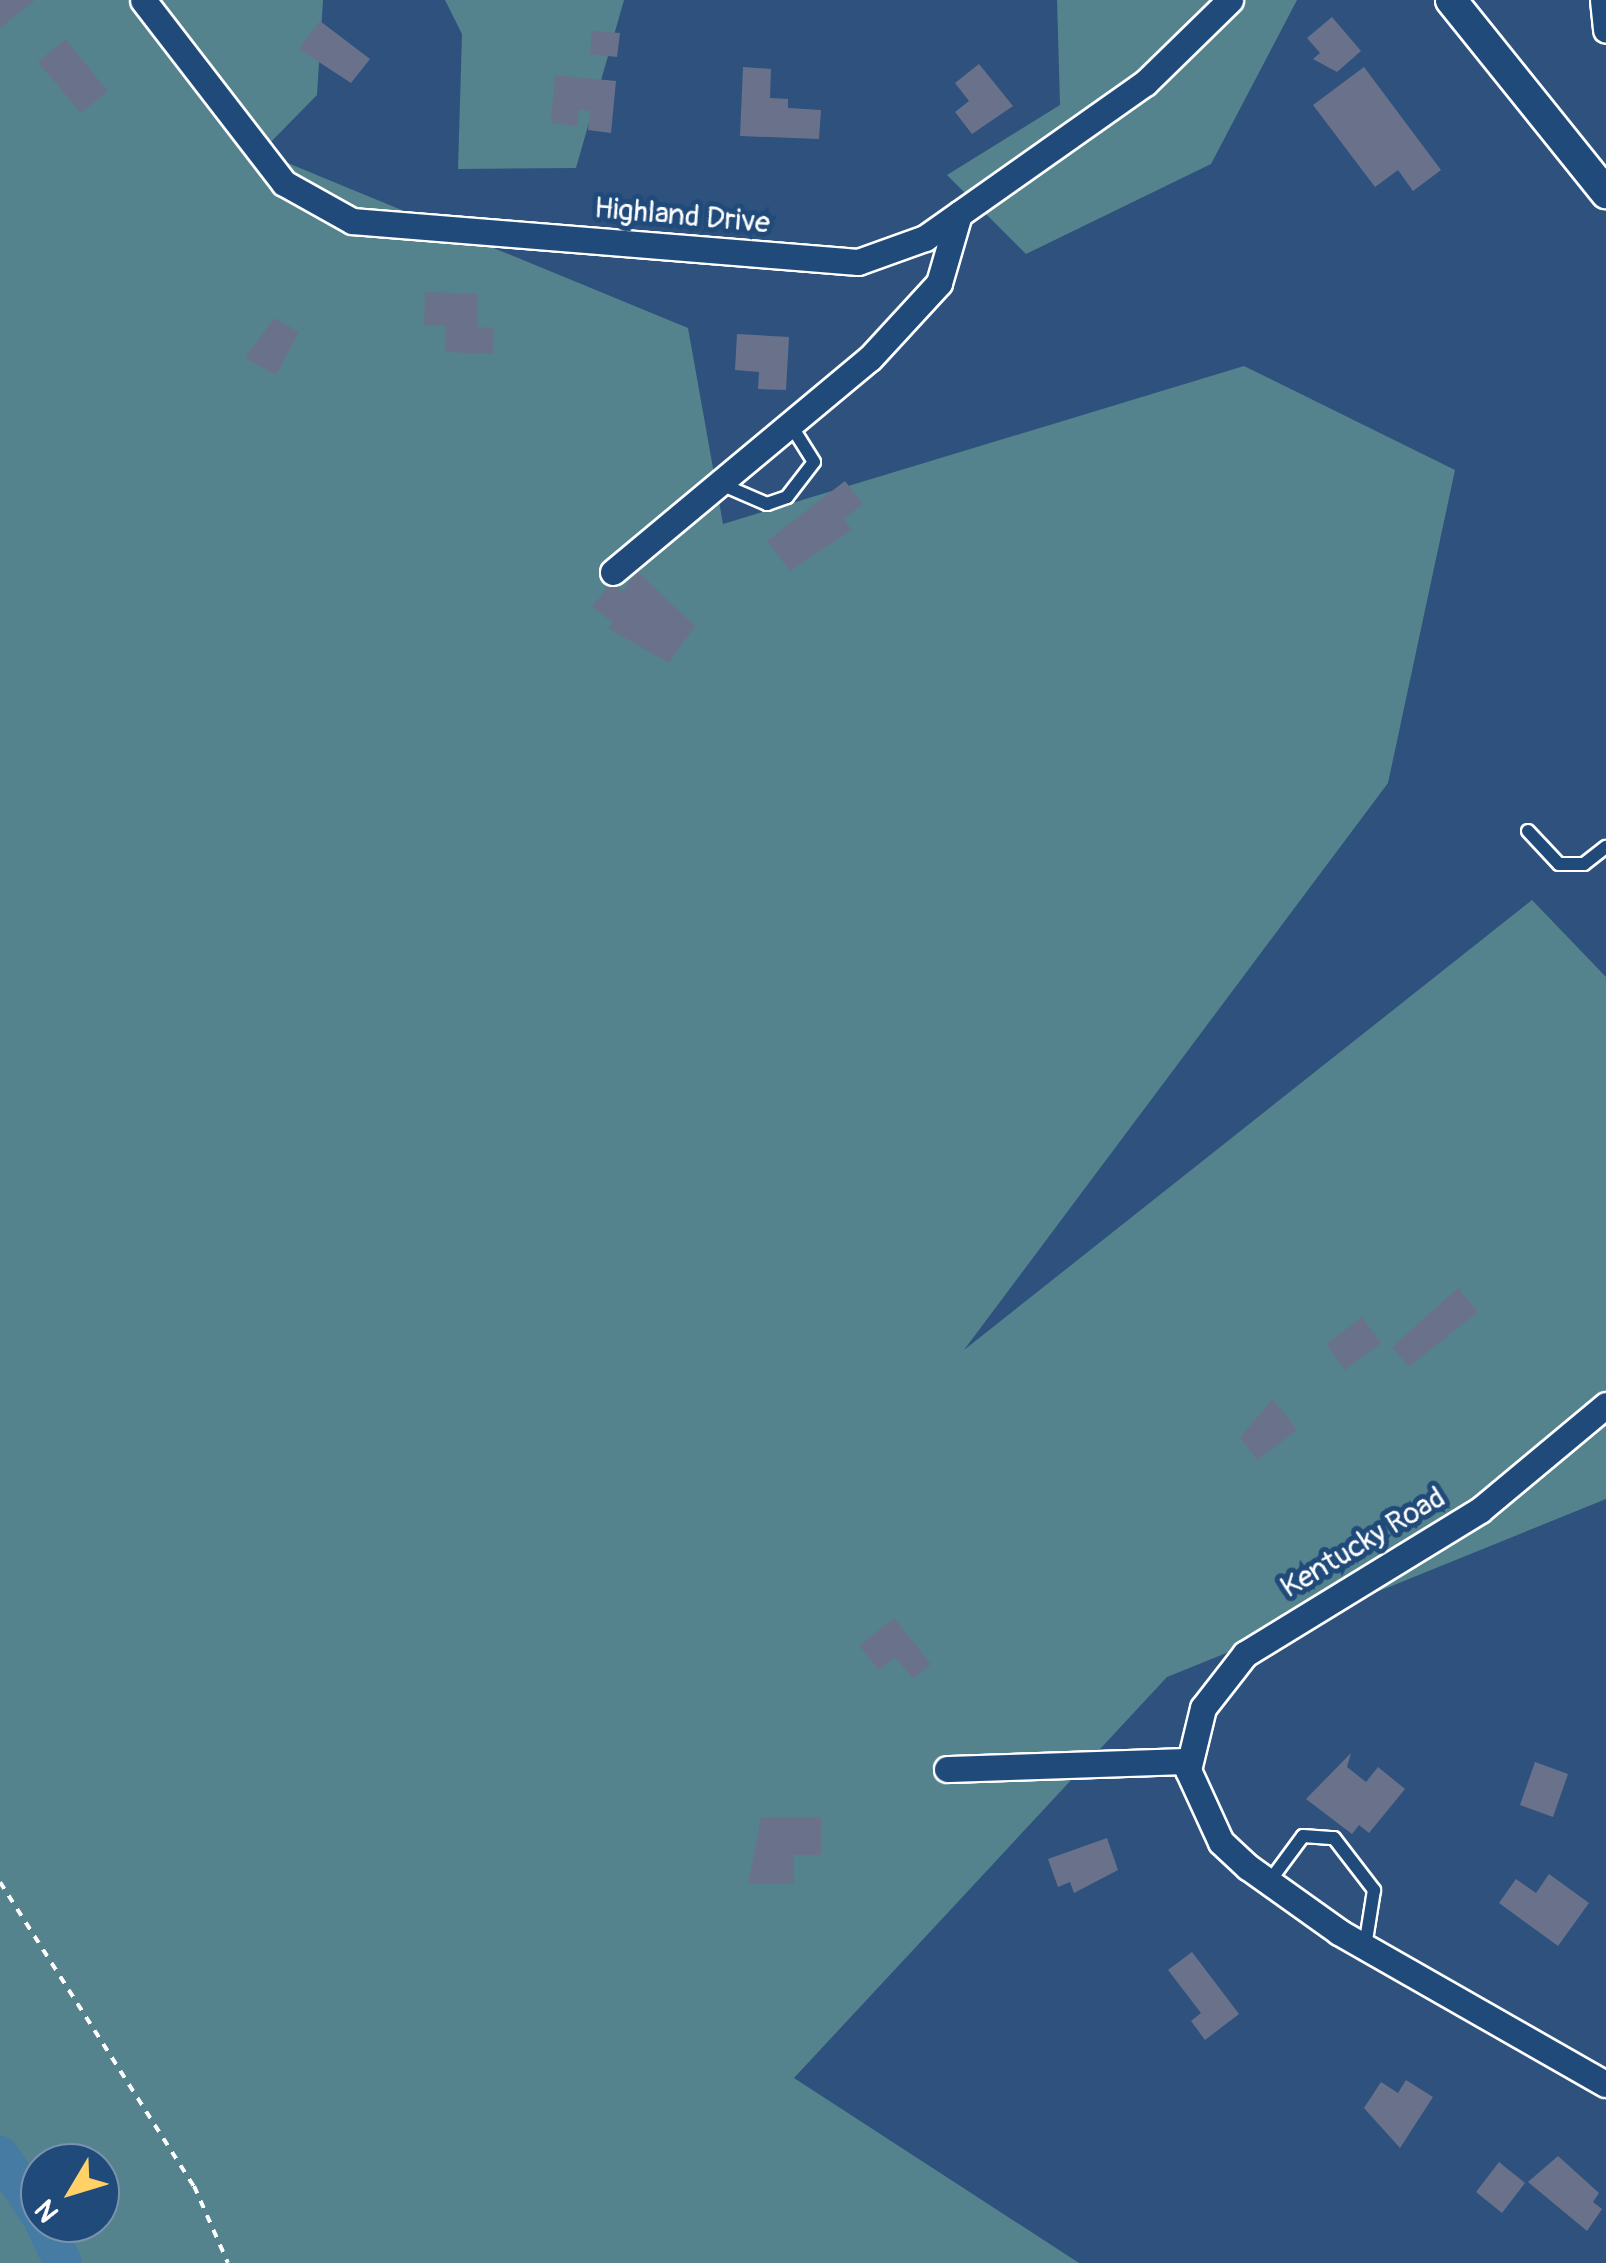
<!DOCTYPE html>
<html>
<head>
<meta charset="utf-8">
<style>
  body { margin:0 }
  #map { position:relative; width:1606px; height:2263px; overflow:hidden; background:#2e527d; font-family:Pangolin,sans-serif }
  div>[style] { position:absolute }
  .green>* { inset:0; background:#54838d }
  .river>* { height:38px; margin:-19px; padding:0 19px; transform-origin:19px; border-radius:19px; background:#467ba3 }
  .building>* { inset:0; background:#6a728b }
  .path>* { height:4px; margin-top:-2px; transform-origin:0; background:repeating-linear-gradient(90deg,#fff 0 8px,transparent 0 16px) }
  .roads { filter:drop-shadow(2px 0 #fff) drop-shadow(-2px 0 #fff) drop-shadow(0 2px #fff) drop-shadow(0 -2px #fff) }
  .service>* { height:12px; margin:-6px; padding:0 6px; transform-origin:6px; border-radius:6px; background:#1f4a7a }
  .minor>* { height:25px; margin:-12.5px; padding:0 12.5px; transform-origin:12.5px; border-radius:12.5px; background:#1f4a7a }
  .tertiary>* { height:30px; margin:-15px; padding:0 15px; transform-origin:15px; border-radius:15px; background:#1f4a7a }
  span { translate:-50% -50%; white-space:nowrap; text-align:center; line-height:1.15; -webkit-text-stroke:10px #1f4a7a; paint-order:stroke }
  .street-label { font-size:30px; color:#fff }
  .north { position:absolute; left:20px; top:2143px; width:100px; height:100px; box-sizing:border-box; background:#1f4a7a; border:2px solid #7992af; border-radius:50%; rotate:232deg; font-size:28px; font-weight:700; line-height:40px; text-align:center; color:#fff }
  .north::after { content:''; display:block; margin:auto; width:35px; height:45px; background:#ffd166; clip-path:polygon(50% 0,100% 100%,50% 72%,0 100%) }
</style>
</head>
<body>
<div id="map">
  <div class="green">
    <i style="clip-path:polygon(evenodd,0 0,323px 0,317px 95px,261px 152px,688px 328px,723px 524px,1244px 366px,1455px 470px,1388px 783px,964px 1350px,1532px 900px,1606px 977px,1606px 1499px,1167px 1677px,794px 2078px,1079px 2263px,0 2263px,0 0,40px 2163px,100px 2163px,100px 2223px,40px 2223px,40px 2163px)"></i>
    <i style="clip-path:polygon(445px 0,624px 0,576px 168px,458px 169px,462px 34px)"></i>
    <i style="clip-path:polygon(1057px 0,1297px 0,1211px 164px,1026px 254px,947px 175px,1060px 105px)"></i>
  </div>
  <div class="river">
    <i style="left:0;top:2155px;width:72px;rotate:56.3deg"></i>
    <i style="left:44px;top:2223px;width:44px;rotate:64.6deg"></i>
  </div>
  <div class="building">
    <i style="clip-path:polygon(0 0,35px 0,0 28px)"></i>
    <i style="clip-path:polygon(1332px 17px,1361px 51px,1337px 72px,1313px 59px,1320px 53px,1307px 38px)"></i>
    <i style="clip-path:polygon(320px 21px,370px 59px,351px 83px,299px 49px)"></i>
    <i style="clip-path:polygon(592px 31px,620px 33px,617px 57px,590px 54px)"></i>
    <i style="clip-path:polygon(65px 39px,108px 91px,81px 113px,38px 62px)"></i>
    <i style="clip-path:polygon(979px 64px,1013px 106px,972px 134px,955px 112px,969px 101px,955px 83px)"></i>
    <i style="clip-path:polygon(743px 67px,771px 69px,770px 98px,788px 99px,788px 108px,821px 110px,819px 139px,740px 136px)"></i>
    <i style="clip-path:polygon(1364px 67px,1441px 170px,1413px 191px,1398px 170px,1375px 187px,1313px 105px)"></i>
    <i style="clip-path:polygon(555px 75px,616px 81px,611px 133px,588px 130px,590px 111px,579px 110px,577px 126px,551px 123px)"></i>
    <i style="clip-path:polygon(425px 292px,478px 294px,477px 327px,494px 328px,493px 354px,445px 352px,446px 326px,424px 325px)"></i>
    <i style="clip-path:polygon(274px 318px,299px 332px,276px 375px,245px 358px)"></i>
    <i style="clip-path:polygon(737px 334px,789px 337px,786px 390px,758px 389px,759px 372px,735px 370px)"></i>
    <i style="clip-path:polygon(845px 481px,863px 504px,844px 519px,852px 530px,790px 571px,767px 541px)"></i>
    <i style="clip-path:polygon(637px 571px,695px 626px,669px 663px,608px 628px,613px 622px,592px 607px,611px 582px,623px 591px)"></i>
    <i style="clip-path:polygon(1458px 1288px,1478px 1312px,1409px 1367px,1392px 1347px)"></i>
    <i style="clip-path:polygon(1362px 1317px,1381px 1343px,1345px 1370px,1326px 1344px)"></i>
    <i style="clip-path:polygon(1273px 1399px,1297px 1430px,1257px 1460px,1240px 1437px)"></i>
    <i style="clip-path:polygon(894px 1618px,931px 1664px,913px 1679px,895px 1657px,879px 1670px,859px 1646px)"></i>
    <i style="clip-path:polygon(1351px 1753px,1347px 1767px,1366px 1782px,1378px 1767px,1405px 1789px,1369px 1833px,1359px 1825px,1352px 1834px,1306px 1799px)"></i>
    <i style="clip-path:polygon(1535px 1762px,1568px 1774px,1553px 1817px,1520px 1805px)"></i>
    <i style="clip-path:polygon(761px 1817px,821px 1817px,821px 1855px,794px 1855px,794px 1884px,748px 1884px)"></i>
    <i style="clip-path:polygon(1107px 1838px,1118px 1870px,1074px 1893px,1070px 1882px,1058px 1887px,1048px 1859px)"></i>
    <i style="clip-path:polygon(1549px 1874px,1589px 1903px,1558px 1946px,1499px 1903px,1516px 1879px,1536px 1893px)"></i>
    <i style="clip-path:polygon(1192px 1952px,1239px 2014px,1205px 2040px,1191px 2021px,1201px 2013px,1168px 1970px)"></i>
    <i style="clip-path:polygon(1406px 2080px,1433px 2097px,1400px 2148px,1364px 2108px,1381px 2082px,1398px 2093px)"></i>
    <i style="clip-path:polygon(1558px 2156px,1599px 2193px,1593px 2202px,1602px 2209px,1587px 2231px,1528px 2182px)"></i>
    <i style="clip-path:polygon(1499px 2162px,1525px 2183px,1502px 2213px,1476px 2192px)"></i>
  </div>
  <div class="path">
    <i style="left:0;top:1882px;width:361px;rotate:57.5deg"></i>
    <i style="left:194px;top:2186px;width:84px;rotate:66.2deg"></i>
  </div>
  <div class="roads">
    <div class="service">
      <i style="left:723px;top:485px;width:48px;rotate:23.4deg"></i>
      <i style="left:767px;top:504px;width:21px;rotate:-19deg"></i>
      <i style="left:787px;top:497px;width:44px;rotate:-52.4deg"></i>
      <i style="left:814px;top:462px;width:41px;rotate:-122.2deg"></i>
      <i style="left:1528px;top:831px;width:45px;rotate:46.8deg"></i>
      <i style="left:1559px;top:864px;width:25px"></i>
      <i style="left:1584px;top:864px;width:28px;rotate:-38deg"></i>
      <i style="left:1269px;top:1882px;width:57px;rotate:-53.5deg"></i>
      <i style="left:1303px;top:1836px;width:31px;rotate:4deg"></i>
      <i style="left:1334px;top:1838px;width:66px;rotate:52.4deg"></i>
      <i style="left:1374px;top:1890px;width:58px;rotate:99deg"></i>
    </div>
    <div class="minor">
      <i style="left:143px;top:0;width:231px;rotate:52.4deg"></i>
      <i style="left:284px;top:183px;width:78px;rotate:29.2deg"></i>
      <i style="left:352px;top:221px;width:508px;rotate:4.63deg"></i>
      <i style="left:858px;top:262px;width:71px;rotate:-19.7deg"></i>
      <i style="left:925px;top:238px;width:269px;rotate:-35.2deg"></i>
      <i style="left:1145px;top:83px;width:119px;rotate:-44.3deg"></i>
      <i style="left:1603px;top:0;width:30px;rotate:84deg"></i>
      <i style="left:613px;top:572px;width:334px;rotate:-39.8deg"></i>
      <i style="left:870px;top:358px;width:102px;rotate:-47.4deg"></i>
      <i style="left:939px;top:283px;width:72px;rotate:-73.8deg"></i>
      <i style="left:1606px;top:1405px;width:164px;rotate:140.2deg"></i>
      <i style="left:1480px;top:1510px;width:276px;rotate:148.5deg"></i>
      <i style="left:1245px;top:1654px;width:68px;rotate:127.9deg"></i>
      <i style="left:1203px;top:1708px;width:64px;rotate:103.6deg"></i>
      <i style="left:1188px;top:1770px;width:79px;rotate:65.4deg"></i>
      <i style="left:1221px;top:1842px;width:37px;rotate:43deg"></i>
      <i style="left:1248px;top:1867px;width:112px;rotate:35.5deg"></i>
      <i style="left:1339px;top:1932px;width:307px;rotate:29.7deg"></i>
      <i style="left:947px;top:1769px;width:241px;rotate:-1.9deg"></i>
    </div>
    <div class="tertiary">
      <i style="left:1451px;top:0;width:248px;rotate:51.2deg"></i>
    </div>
  </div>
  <div class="street-label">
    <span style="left:682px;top:216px;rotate:5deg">Highland Drive</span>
    <span style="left:1363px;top:1543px;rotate:-31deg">Kentucky Road</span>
  </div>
  <div class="north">N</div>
</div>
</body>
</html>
